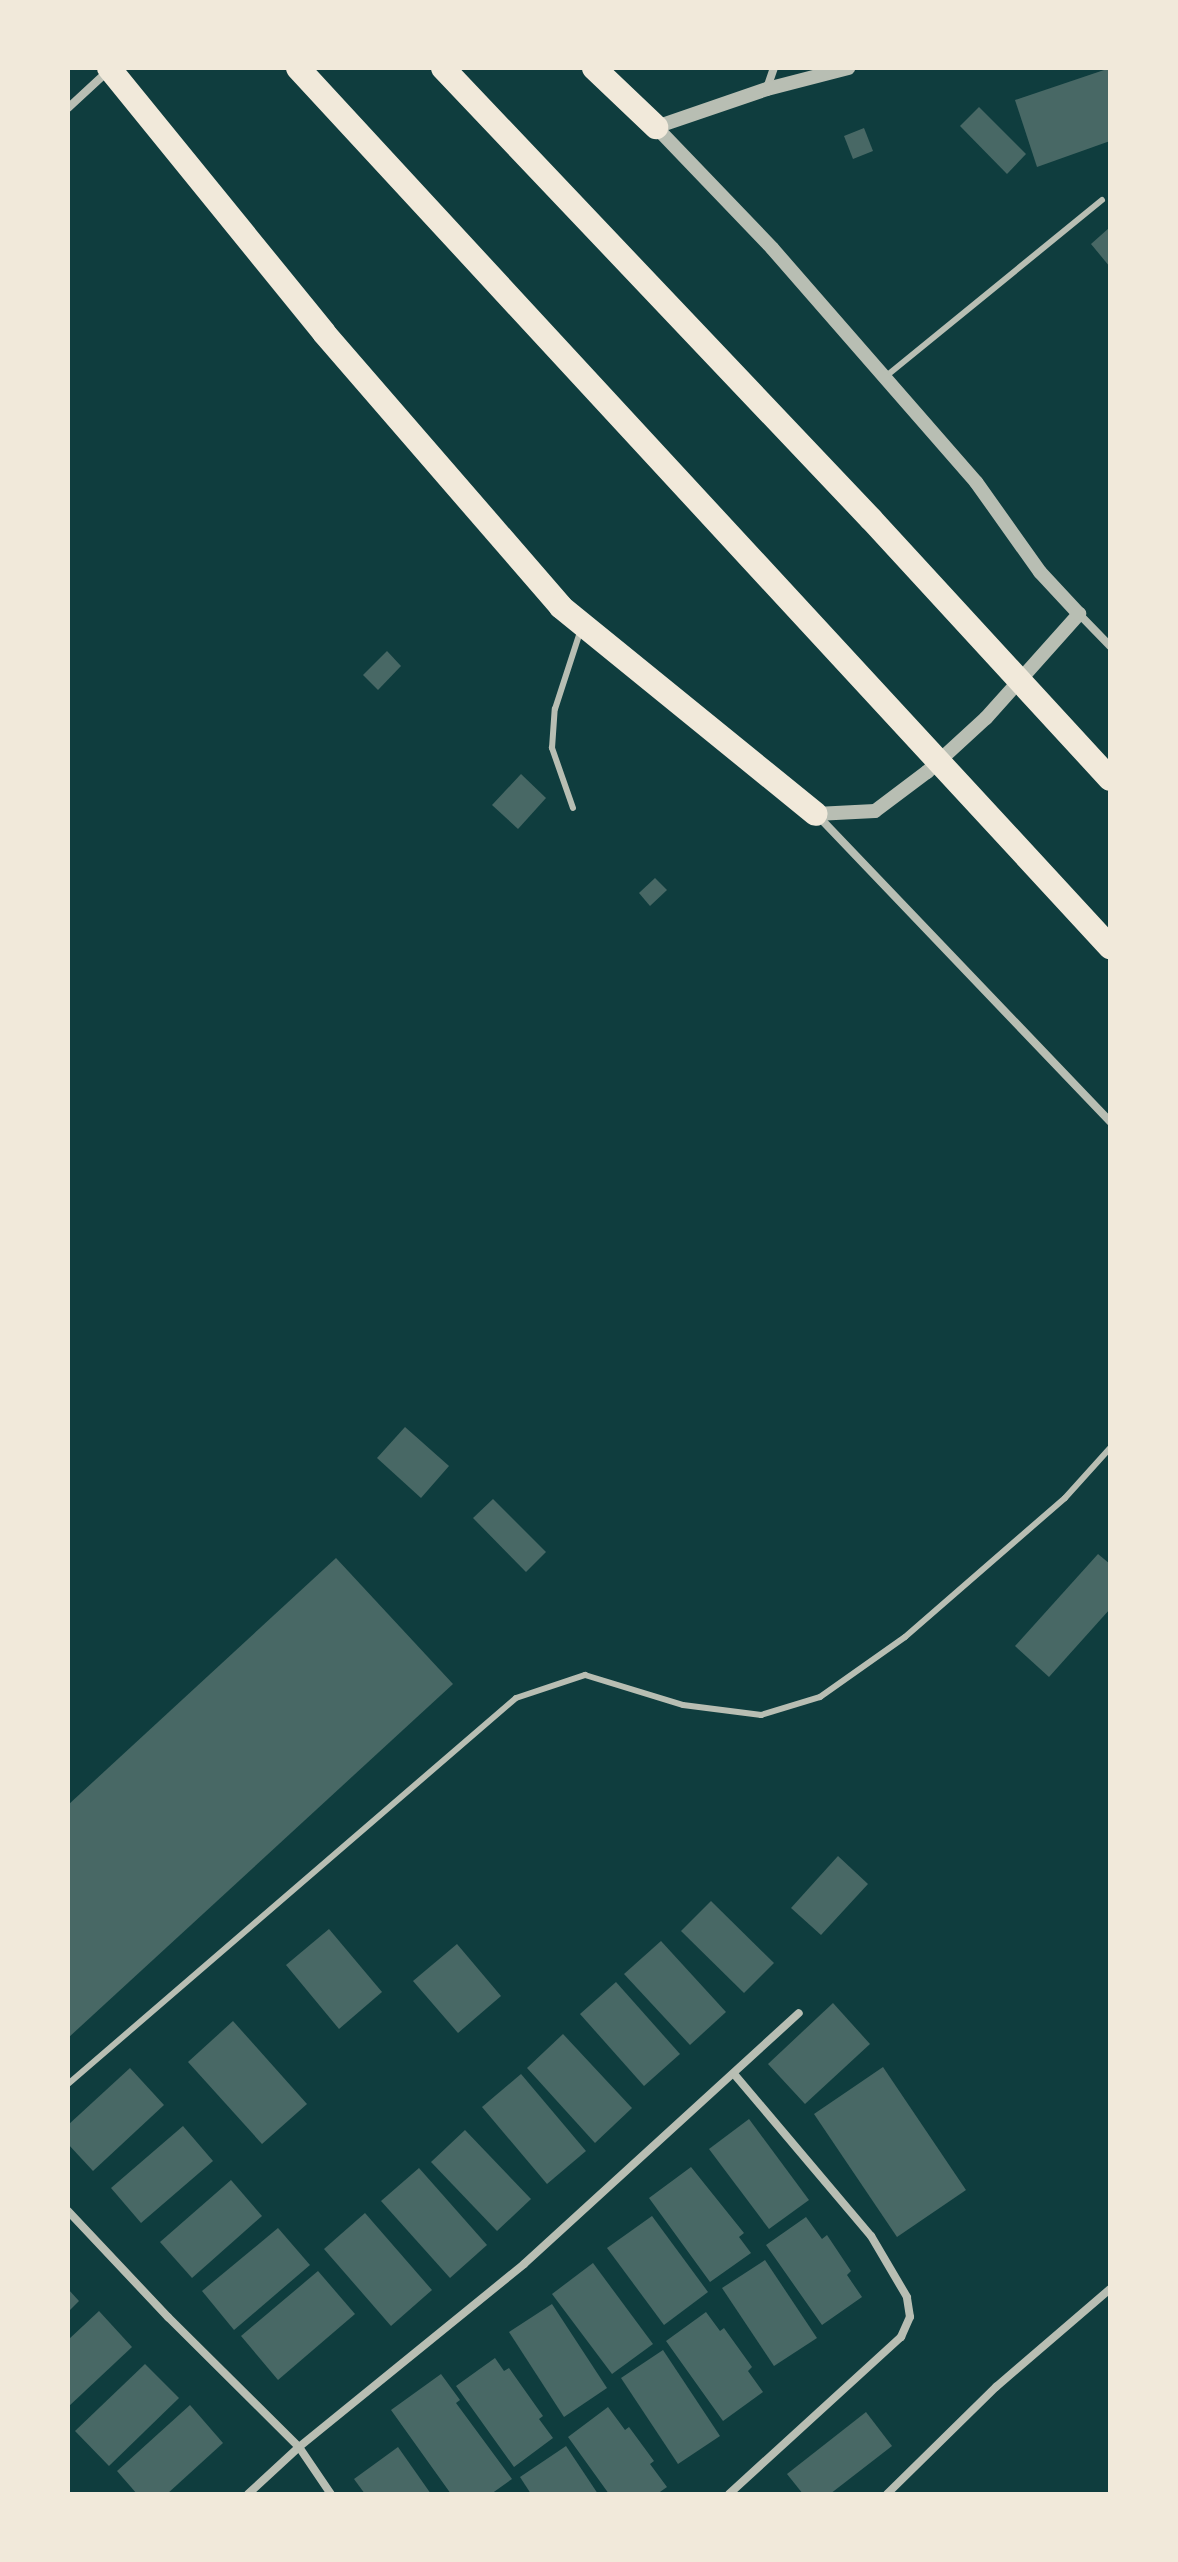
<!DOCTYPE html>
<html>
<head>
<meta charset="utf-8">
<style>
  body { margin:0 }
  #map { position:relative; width:1178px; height:2562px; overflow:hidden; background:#0f3d3e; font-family:"Open Sans",sans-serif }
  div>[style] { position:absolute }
  .building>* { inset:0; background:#486865 }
  .service>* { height:6px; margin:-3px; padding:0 3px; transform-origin:3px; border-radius:3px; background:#b8beb3 }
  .minor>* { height:8px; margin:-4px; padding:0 4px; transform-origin:4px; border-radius:4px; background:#b8beb3 }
  .tertiary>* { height:14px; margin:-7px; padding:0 7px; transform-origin:7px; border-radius:7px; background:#b8beb3 }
  .motorway>* { height:24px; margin:-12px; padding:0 12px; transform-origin:12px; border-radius:12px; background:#f1e9da }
  span { translate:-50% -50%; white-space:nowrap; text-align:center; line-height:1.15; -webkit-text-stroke:6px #f1e9da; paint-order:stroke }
  .frame { position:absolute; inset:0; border:70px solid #f1e9da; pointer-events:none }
</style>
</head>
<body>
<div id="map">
  <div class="building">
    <i style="clip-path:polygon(1110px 68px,1110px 141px,1037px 167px,1015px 100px)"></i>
    <i style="clip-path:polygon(979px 107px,1026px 154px,1007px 174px,960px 126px)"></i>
    <i style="clip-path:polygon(864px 128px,873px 151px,853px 159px,844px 136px)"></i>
    <i style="clip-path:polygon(1109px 228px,1110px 230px,1110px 267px,1091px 244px)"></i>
    <i style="clip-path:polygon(387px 651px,401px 666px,378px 690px,363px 675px)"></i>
    <i style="clip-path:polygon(521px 774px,546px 798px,518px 829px,492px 805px)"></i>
    <i style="clip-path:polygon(655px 878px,667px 890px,650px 906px,639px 893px)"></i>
    <i style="clip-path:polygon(405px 1427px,449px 1466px,421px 1498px,377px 1458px)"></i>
    <i style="clip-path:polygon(493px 1499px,546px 1552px,526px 1572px,473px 1518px)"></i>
    <i style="clip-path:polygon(1098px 1554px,1110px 1564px,1110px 1609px,1049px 1677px,1015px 1646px)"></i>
    <i style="clip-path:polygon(336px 1558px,453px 1684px,68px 2038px,68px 1805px)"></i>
    <i style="clip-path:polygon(838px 1856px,868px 1884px,821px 1935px,791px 1908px)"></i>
    <i style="clip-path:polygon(711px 1901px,774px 1963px,744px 1993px,681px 1931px)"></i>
    <i style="clip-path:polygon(329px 1929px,382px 1992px,339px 2029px,286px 1965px)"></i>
    <i style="clip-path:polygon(661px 1941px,726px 2012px,690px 2045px,624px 1974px)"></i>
    <i style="clip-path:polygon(457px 1944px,501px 1996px,458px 2033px,413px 1981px)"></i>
    <i style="clip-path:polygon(616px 1982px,680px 2054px,644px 2086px,580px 2014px)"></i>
    <i style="clip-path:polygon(833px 2003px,870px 2044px,805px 2104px,768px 2064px)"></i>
    <i style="clip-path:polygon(233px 2021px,307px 2104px,262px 2144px,188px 2062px)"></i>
    <i style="clip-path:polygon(563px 2034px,632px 2108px,595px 2143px,527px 2068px)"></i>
    <i style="clip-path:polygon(883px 2067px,966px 2190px,897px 2237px,814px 2114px)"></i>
    <i style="clip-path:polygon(130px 2068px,164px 2105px,93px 2171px,68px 2144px,68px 2125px)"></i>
    <i style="clip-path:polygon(521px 2074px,586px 2151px,547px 2184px,482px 2107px)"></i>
    <i style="clip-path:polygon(749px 2119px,809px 2200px,769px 2229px,709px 2149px)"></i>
    <i style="clip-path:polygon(183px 2126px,213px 2161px,141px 2223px,111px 2188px)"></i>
    <i style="clip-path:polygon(465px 2130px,531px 2199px,497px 2231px,431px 2162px)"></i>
    <i style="clip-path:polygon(691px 2167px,744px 2233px,739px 2237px,751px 2253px,710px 2282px,649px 2198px)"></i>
    <i style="clip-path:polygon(419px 2168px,487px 2245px,450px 2278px,381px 2201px)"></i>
    <i style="clip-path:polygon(231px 2180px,262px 2216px,192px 2278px,160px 2242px)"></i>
    <i style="clip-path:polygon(365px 2213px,432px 2290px,391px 2326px,324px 2249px)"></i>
    <i style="clip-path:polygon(652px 2216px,708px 2292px,664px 2325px,607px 2248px)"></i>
    <i style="clip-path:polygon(806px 2217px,822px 2239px,827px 2235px,851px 2271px,847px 2275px,862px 2297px,822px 2325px,766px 2245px)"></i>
    <i style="clip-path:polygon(278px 2228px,310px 2265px,234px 2330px,202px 2291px)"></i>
    <i style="clip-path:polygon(765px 2260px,817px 2338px,774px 2366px,722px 2288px)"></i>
    <i style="clip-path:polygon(593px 2263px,653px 2344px,612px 2374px,552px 2294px)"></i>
    <i style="clip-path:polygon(318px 2271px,355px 2314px,278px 2380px,241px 2336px)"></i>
    <i style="clip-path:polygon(68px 2289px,79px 2301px,68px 2312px)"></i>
    <i style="clip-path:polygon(552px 2304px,607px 2388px,564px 2417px,509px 2332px)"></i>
    <i style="clip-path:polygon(99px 2311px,132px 2347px,68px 2407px,68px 2340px)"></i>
    <i style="clip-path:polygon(706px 2312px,720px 2331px,724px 2328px,752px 2367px,748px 2371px,763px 2392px,723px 2421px,666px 2341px)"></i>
    <i style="clip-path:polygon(663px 2350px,720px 2436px,678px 2464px,621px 2378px)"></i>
    <i style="clip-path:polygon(495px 2358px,504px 2371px,509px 2368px,543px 2416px,539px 2419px,553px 2438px,514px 2467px,456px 2386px)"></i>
    <i style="clip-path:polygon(145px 2364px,179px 2398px,109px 2466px,75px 2431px)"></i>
    <i style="clip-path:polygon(441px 2374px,460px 2400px,456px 2403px,512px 2479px,491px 2494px,451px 2494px,391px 2410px)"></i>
    <i style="clip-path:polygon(190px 2405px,223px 2443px,167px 2494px,137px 2494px,117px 2471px)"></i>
    <i style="clip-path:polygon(608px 2407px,625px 2430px,629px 2427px,654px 2461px,650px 2464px,667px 2487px,657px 2494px,609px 2494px,568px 2437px)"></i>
    <i style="clip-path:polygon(866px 2412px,892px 2446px,830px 2494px,803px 2494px,787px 2474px)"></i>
    <i style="clip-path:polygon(566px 2446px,598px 2494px,531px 2494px,520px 2477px)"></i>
    <i style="clip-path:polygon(398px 2447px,431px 2494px,365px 2494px,354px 2479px)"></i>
  </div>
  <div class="service">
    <i style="left:885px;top:377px;width:280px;rotate:-39.2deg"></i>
    <i style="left:573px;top:808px;width:64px;rotate:-109.3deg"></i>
    <i style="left:552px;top:748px;width:39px;rotate:-86deg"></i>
    <i style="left:555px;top:709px;width:81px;rotate:-72deg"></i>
    <i style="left:68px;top:2084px;width:591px;rotate:-40.75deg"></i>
    <i style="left:516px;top:1698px;width:73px;rotate:-18.4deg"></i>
    <i style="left:585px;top:1675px;width:102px;rotate:17deg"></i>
    <i style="left:683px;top:1705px;width:79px;rotate:7.3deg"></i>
    <i style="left:761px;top:1715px;width:62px;rotate:-17deg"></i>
    <i style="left:820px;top:1697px;width:104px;rotate:-35.2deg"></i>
    <i style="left:905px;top:1637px;width:212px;rotate:-41deg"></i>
    <i style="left:1065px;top:1498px;width:67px;rotate:-48deg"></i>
  </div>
  <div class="minor">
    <i style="left:767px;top:88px;width:21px;rotate:-71deg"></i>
    <i style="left:68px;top:108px;width:56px;rotate:-42.8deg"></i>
    <i style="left:1079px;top:614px;width:45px;rotate:45.9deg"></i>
    <i style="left:819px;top:817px;width:422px;rotate:46.3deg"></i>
    <i style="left:68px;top:2211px;width:146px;rotate:46.7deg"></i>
    <i style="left:168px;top:2317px;width:185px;rotate:44.8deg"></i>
    <i style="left:299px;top:2447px;width:57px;rotate:55.8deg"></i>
    <i style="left:248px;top:2494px;width:69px;rotate:-42.7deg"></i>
    <i style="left:299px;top:2447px;width:290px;rotate:-39.1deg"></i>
    <i style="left:524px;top:2264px;width:372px;rotate:-42.4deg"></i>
    <i style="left:729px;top:2494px;width:233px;rotate:-42.4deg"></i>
    <i style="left:901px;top:2337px;width:22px;rotate:-66deg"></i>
    <i style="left:910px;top:2317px;width:20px;rotate:-99deg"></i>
    <i style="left:907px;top:2297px;width:71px;rotate:-120.5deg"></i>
    <i style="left:871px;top:2236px;width:212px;rotate:-130.2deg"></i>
    <i style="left:887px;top:2494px;width:153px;rotate:-44.5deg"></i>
    <i style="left:996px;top:2387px;width:150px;rotate:-40.7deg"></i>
  </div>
  <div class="tertiary">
    <i style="left:816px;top:814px;width:59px;rotate:-2.9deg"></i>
    <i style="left:875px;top:811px;width:65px;rotate:-36.9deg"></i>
    <i style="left:927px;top:772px;width:80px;rotate:-42.5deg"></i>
    <i style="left:986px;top:718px;width:140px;rotate:-48.2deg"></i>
    <i style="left:1079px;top:614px;width:57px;rotate:-132.9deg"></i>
    <i style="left:1040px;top:572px;width:110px;rotate:-125.4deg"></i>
    <i style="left:976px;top:482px;width:310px;rotate:-131.1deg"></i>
    <i style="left:772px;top:248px;width:168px;rotate:-133.8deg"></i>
    <i style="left:656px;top:127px;width:117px;rotate:-18.9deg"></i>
    <i style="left:767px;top:89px;width:84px;rotate:-14.5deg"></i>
  </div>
  <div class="motorway">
    <i style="left:109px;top:68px;width:341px;rotate:50.9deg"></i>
    <i style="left:324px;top:333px;width:362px;rotate:49.1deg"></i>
    <i style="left:561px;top:607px;width:328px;rotate:39.1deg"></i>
    <i style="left:298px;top:68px;width:1197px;rotate:47.27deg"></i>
    <i style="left:443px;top:68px;width:622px;rotate:46.5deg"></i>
    <i style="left:871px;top:519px;width:353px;rotate:47.4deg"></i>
    <i style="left:594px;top:68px;width:86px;rotate:43.6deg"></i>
  </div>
  <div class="frame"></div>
</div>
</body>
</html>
